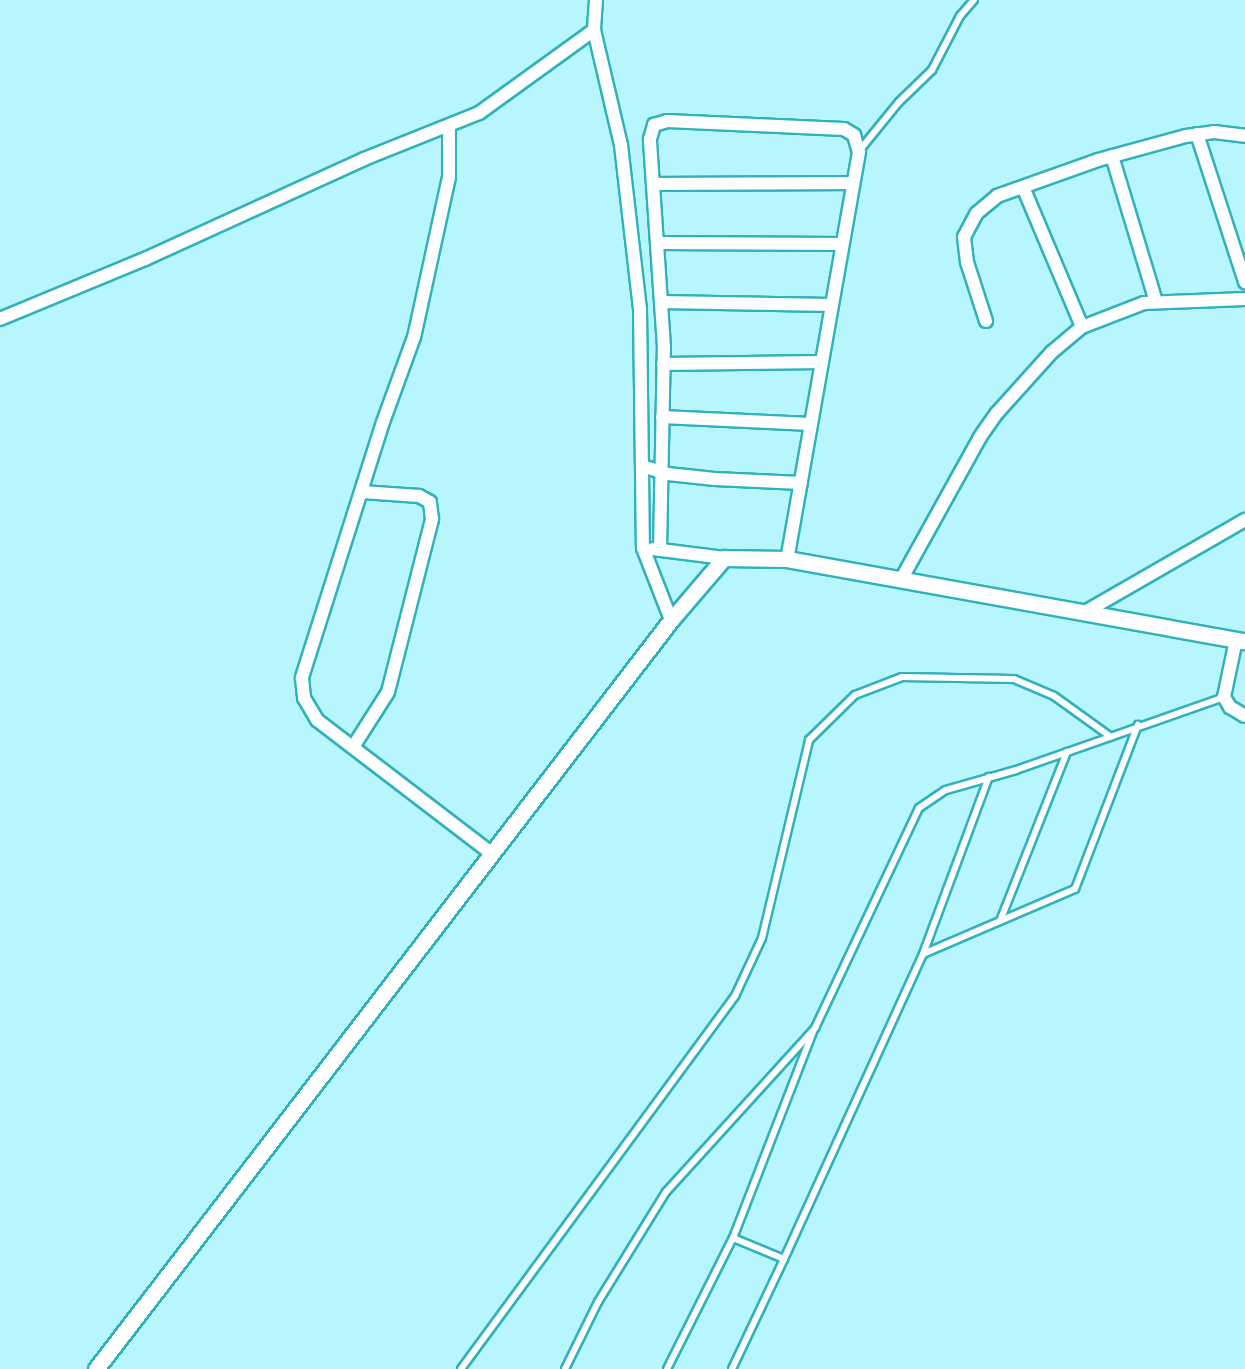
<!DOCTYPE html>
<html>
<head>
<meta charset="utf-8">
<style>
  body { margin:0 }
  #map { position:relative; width:1245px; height:1369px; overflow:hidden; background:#b6f6fc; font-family:"IBM Plex Sans",sans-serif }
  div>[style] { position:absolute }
  .roads { filter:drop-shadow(2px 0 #30b2bb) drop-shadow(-2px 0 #30b2bb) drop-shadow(0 2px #30b2bb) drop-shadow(0 -2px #30b2bb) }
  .service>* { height:6px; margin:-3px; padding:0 3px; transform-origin:3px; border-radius:3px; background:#fff }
  .minor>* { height:12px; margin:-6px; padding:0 6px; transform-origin:6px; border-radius:6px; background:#fff }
  .tertiary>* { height:15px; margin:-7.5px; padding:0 7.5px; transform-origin:7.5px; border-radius:7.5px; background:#fff }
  span { translate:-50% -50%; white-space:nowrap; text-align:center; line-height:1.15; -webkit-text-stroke:4.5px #fff; paint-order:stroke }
</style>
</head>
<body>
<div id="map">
  <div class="roads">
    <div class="service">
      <i style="left:859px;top:151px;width:63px;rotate:-50.8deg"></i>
      <i style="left:899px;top:102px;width:46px;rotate:-44.1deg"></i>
      <i style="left:932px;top:70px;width:61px;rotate:-62.6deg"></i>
      <i style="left:960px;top:16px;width:21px;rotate:-49deg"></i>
      <i style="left:1000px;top:921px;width:182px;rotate:-68.4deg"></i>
      <i style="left:923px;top:954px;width:165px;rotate:-23.2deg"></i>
      <i style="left:1075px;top:889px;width:176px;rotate:-69deg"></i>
      <i style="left:784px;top:1259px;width:335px;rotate:-65.5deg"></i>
      <i style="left:923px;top:954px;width:189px;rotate:-69.6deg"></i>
      <i style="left:461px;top:1369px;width:463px;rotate:-53.7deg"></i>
      <i style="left:735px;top:996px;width:64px;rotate:-65deg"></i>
      <i style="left:762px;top:938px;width:204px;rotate:-76.6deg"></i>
      <i style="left:809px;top:740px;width:64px;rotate:-44.4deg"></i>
      <i style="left:855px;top:695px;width:50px;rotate:-21deg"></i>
      <i style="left:902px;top:677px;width:112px;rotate:1deg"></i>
      <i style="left:1014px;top:679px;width:43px;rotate:23deg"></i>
      <i style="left:1054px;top:696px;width:70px;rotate:35.7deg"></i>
      <i style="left:565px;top:1369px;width:75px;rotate:-63.8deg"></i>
      <i style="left:598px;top:1302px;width:129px;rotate:-58.3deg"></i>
      <i style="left:666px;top:1192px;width:222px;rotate:-47.7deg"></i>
      <i style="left:815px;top:1028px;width:243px;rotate:-64.7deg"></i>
      <i style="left:919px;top:808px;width:32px;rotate:-34deg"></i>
      <i style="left:946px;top:790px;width:73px;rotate:-15.9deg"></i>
      <i style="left:1016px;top:770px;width:220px;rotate:-19.3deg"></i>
      <i style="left:667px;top:1369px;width:147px;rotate:-63.3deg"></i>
      <i style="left:732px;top:1369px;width:122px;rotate:-64.7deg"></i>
      <i style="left:784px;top:1259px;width:55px;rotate:-157.6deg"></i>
      <i style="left:733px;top:1238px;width:221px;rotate:-68.8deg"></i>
    </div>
    <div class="minor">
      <i style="left:596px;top:0;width:30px;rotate:94deg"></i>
      <i style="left:594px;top:30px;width:118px;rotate:76.8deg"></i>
      <i style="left:621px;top:145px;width:165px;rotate:83.4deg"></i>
      <i style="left:640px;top:309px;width:239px;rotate:89.3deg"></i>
      <i style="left:643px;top:548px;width:77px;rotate:68.7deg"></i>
      <i style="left:449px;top:126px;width:51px;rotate:90deg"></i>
      <i style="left:449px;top:177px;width:164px;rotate:102.3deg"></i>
      <i style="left:414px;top:337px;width:90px;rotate:110deg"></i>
      <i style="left:383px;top:422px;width:269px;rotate:107.6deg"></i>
      <i style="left:302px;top:678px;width:20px;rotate:84deg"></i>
      <i style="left:304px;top:698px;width:26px;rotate:59deg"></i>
      <i style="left:317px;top:720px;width:220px;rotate:37.4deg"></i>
      <i style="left:1197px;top:134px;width:156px;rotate:72deg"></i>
      <i style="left:1112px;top:156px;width:152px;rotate:73.2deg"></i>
      <i style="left:654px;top:184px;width:199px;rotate:-0.3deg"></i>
      <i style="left:1023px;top:187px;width:152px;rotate:67.1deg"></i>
      <i style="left:659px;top:243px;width:183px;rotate:0.3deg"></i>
      <i style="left:661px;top:302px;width:171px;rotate:1deg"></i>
      <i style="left:0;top:319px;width:157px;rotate:-22.5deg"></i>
      <i style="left:145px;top:259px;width:241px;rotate:-24.5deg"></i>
      <i style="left:364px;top:159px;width:124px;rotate:-21.8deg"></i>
      <i style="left:479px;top:113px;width:142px;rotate:-35.8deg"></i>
      <i style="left:986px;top:321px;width:62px;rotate:-107.9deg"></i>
      <i style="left:967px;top:262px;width:25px;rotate:-97deg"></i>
      <i style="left:964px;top:237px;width:27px;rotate:-62deg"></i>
      <i style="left:977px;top:213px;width:26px;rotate:-40deg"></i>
      <i style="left:997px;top:196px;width:107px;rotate:-19.6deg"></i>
      <i style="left:1098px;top:160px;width:91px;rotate:-15.3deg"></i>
      <i style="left:1186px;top:136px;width:28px;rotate:-8deg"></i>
      <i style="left:1214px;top:132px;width:31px;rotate:7deg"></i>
      <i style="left:663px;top:364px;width:159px;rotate:-0.7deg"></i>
      <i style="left:662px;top:417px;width:149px;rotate:2.7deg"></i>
      <i style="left:642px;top:466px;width:27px;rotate:17deg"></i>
      <i style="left:668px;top:474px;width:47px;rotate:6.1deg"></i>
      <i style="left:715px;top:479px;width:86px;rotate:2.7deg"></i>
      <i style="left:653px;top:549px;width:72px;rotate:7.2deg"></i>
      <i style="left:660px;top:550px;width:203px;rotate:-88.9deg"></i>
      <i style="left:664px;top:347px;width:208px;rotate:-93.9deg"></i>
      <i style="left:650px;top:139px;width:15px;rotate:-74deg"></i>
      <i style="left:654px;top:125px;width:14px;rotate:-17deg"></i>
      <i style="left:667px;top:121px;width:177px;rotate:2.6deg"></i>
      <i style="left:844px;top:129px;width:12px;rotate:31deg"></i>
      <i style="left:854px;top:135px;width:18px;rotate:74deg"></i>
      <i style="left:859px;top:152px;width:413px;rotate:100deg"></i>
      <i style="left:902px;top:578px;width:161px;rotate:-61deg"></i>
      <i style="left:980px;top:437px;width:29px;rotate:-55deg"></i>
      <i style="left:997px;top:413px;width:82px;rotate:-48deg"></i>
      <i style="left:1052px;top:352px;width:39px;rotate:-40deg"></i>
      <i style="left:1082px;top:327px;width:66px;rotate:-21.2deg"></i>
      <i style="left:1144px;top:303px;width:101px;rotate:-2.3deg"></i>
      <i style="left:1085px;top:612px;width:185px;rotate:-29.9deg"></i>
      <i style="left:1236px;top:640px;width:58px;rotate:101.9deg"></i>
      <i style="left:1224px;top:697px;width:12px;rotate:59deg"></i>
      <i style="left:1230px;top:707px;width:17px;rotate:31deg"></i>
      <i style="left:353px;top:747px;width:65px;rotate:-57.5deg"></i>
      <i style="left:388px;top:692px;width:179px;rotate:-75.7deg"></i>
      <i style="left:432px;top:519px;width:17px;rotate:-97deg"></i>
      <i style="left:430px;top:502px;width:13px;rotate:-151deg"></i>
      <i style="left:419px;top:496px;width:57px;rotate:-176deg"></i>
    </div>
    <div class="tertiary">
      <i style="left:96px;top:1369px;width:944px;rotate:-52.49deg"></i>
      <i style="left:671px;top:620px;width:82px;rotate:-49.5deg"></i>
      <i style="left:724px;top:558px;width:63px;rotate:0.9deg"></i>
      <i style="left:787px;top:559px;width:465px;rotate:10.2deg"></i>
    </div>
  </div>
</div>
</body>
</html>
